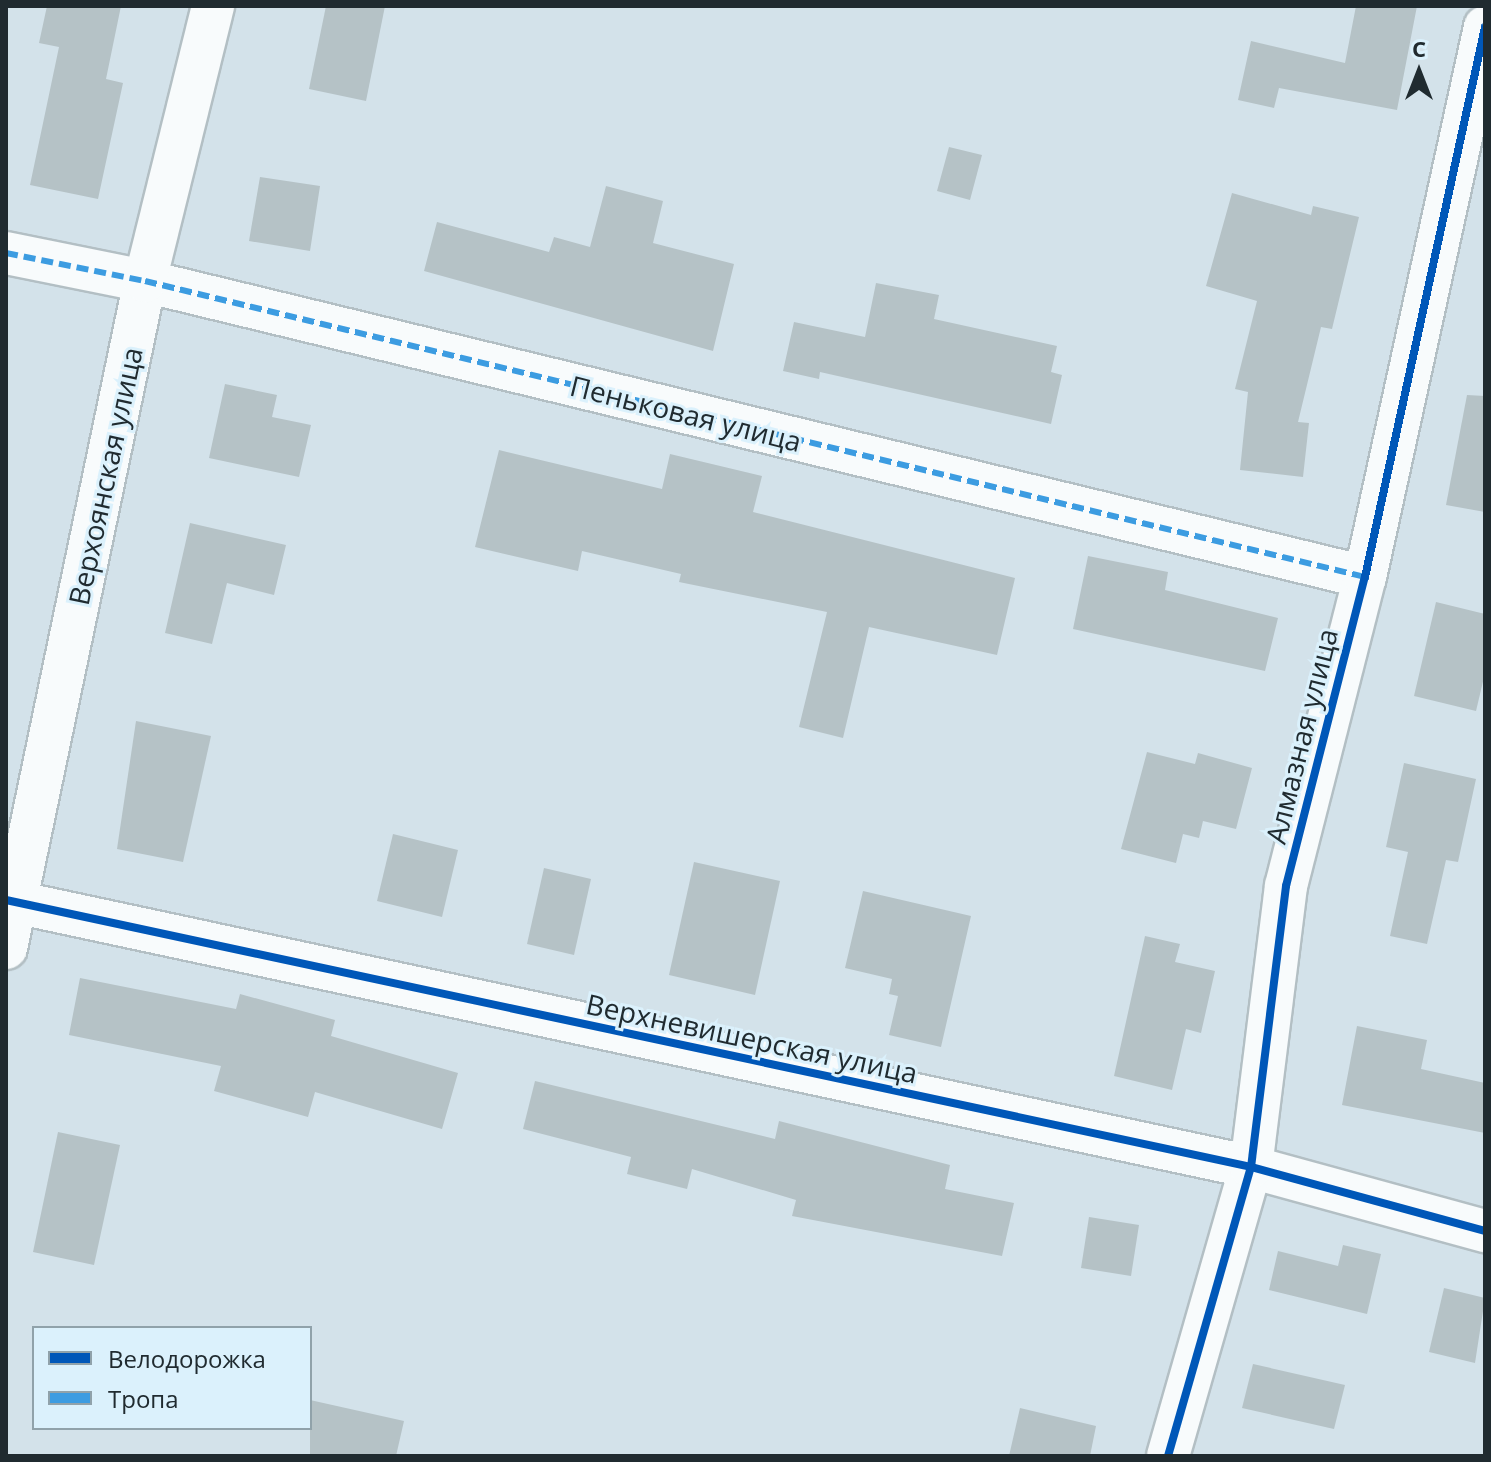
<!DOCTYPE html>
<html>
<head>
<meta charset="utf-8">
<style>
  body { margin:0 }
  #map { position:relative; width:1491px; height:1462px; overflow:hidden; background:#d3e2ea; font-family:"Open Sans",sans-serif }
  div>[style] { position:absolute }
  .building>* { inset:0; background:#b5c2c6 }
  .roads { filter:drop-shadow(2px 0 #b3bfc4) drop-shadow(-2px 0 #b3bfc4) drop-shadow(0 2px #b3bfc4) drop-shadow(0 -2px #b3bfc4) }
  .street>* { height:42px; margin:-21px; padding:0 21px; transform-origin:21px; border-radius:21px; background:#f8fbfc }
  .quiet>* { height:6px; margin-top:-3px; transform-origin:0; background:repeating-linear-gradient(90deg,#3c9ce1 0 12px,transparent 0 18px) }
  .cycleway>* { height:8px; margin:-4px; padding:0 4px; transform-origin:4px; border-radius:4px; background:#0057b8 }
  span { translate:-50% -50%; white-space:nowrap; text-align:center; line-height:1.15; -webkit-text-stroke:6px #dbf1fc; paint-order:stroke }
  .street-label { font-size:28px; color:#202b30 }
  .frame { position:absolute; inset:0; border:8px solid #202b30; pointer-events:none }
  .legend { position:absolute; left:32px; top:1326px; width:280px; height:104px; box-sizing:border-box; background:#dbf1fc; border:2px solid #90a2aa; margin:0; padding:10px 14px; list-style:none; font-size:24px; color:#202b30 }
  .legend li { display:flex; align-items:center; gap:16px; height:40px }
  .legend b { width:40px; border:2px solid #90a2aa }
  .north { position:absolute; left:1379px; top:32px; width:80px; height:80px; -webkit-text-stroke:6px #dbf1fc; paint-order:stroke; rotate:0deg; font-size:22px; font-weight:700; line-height:32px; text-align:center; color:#202b30 }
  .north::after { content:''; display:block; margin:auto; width:28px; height:36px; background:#202b30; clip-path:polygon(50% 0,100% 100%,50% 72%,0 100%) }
</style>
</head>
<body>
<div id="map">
  <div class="building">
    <i style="clip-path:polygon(47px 6px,121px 6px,106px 79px,123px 83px,98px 199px,30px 185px,59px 47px,39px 43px)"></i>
    <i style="clip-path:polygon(326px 6px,385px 6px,366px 101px,309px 89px)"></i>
    <i style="clip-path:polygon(1356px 6px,1417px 6px,1397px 110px,1279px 88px,1274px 108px,1238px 100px,1251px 41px,1345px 63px)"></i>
    <i style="clip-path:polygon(949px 147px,982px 155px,970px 200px,937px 191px)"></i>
    <i style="clip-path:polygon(260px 177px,320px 186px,310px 251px,249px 241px)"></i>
    <i style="clip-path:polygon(606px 186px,663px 201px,653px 243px,734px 264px,713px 351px,424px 271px,437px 222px,549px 252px,554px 237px,590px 247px)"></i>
    <i style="clip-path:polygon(1232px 193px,1311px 215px,1313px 206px,1359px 217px,1332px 329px,1321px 327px,1298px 422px,1309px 423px,1303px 477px,1240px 470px,1248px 392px,1235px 389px,1257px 301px,1206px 286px)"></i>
    <i style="clip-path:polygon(876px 283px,939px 295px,934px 319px,1057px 346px,1051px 372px,1062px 375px,1051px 424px,820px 372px,819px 379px,783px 371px,794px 322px,865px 337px)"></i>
    <i style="clip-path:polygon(225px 384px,277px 395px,272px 417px,311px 425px,299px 477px,209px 458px)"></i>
    <i style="clip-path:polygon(1467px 395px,1485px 396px,1485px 512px,1446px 505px)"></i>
    <i style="clip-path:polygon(499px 450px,662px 489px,670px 454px,762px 476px,753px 512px,1015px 578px,997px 655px,869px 627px,843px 738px,799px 727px,827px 612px,679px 582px,681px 574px,582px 551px,578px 571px,475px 547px)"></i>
    <i style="clip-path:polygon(190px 523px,286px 545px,274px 595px,227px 583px,212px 644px,165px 633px)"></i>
    <i style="clip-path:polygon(1088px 556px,1168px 572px,1165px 590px,1278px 618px,1265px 671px,1073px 629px)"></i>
    <i style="clip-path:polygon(1436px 602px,1485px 614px,1485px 673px,1476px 711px,1414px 696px)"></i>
    <i style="clip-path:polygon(136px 721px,211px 736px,183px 862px,117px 849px)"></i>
    <i style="clip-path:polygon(1147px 752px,1195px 764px,1198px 753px,1252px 768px,1236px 829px,1203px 821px,1199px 838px,1183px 834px,1176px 863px,1121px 849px)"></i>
    <i style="clip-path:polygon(1404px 763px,1476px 779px,1458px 862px,1446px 860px,1427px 944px,1390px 936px,1408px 852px,1386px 847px)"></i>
    <i style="clip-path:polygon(393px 834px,458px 850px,442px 917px,377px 901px)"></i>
    <i style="clip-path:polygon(694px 862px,780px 881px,755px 995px,669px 975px)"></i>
    <i style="clip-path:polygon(544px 868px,591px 879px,574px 955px,527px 944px)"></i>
    <i style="clip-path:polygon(863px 891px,971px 916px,941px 1047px,889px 1035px,898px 996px,889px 994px,892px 979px,845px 968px)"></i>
    <i style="clip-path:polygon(1145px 936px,1180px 944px,1175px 962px,1215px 971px,1201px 1033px,1186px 1029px,1172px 1090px,1114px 1076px)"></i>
    <i style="clip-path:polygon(80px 978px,236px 1009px,240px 994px,335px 1020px,331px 1036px,458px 1073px,442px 1129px,315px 1092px,308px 1117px,214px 1091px,221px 1066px,69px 1035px)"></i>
    <i style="clip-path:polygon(1357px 1026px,1427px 1040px,1421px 1069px,1485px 1083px,1485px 1133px,1342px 1105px)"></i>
    <i style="clip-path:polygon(535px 1081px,775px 1139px,779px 1121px,950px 1165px,945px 1189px,1014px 1203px,1002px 1256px,792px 1216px,796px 1200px,692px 1169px,687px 1189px,627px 1174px,631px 1157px,523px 1129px)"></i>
    <i style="clip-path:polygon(58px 1132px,120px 1145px,94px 1265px,33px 1252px)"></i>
    <i style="clip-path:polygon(1089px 1217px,1139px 1225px,1131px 1276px,1081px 1268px)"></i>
    <i style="clip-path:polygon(1343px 1245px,1381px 1254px,1367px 1314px,1269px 1290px,1278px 1251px,1338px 1266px)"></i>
    <i style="clip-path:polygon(1444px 1288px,1485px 1298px,1475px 1363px,1429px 1352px)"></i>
    <i style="clip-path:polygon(1253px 1364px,1345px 1385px,1334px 1429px,1242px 1408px)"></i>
    <i style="clip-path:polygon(310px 1400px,404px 1421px,396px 1456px,310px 1456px)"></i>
    <i style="clip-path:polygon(1020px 1408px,1096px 1426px,1090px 1456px,1009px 1456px)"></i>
  </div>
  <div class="roads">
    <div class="street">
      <i style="left:6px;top:253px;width:142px;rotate:11.4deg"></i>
      <i style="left:145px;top:281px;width:1255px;rotate:13.64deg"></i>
      <i style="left:6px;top:900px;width:1273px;rotate:12.1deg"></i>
      <i style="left:1251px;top:1167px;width:243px;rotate:15.3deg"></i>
      <i style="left:6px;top:948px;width:681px;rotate:-78.23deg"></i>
      <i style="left:145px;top:281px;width:283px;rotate:-76.1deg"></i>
      <i style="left:1168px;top:1456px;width:301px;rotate:-74deg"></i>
      <i style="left:1251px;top:1167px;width:283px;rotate:-82.9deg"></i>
      <i style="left:1286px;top:886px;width:319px;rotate:-75.7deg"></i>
      <i style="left:1365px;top:577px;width:563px;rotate:-77.69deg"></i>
    </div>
  </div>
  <div class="quiet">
    <i style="left:6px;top:253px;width:142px;rotate:11.4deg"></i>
    <i style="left:145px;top:281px;width:1255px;rotate:13.64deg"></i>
  </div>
  <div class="cycleway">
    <i style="left:6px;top:900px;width:1273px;rotate:12.1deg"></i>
    <i style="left:1251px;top:1167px;width:243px;rotate:15.3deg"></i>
    <i style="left:1168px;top:1456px;width:301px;rotate:-74deg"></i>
    <i style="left:1251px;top:1167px;width:283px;rotate:-82.9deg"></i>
    <i style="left:1286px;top:886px;width:319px;rotate:-75.7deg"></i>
    <i style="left:1365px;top:577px;width:563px;rotate:-77.69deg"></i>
  </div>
  <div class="street-label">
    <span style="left:686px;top:413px;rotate:14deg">Пеньковая улица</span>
    <span style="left:105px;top:476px;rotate:-78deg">Верхоянская улица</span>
    <span style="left:1301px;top:736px;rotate:-76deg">Алмазная улица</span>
    <span style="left:752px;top:1038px;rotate:12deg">Верхневишерская улица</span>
  </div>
  <div class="frame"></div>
  <ul class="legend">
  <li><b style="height:10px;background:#0057b8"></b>Велодорожка</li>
  <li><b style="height:10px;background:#3c9ce1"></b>Тропа</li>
  </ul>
  <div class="north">С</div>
</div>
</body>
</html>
